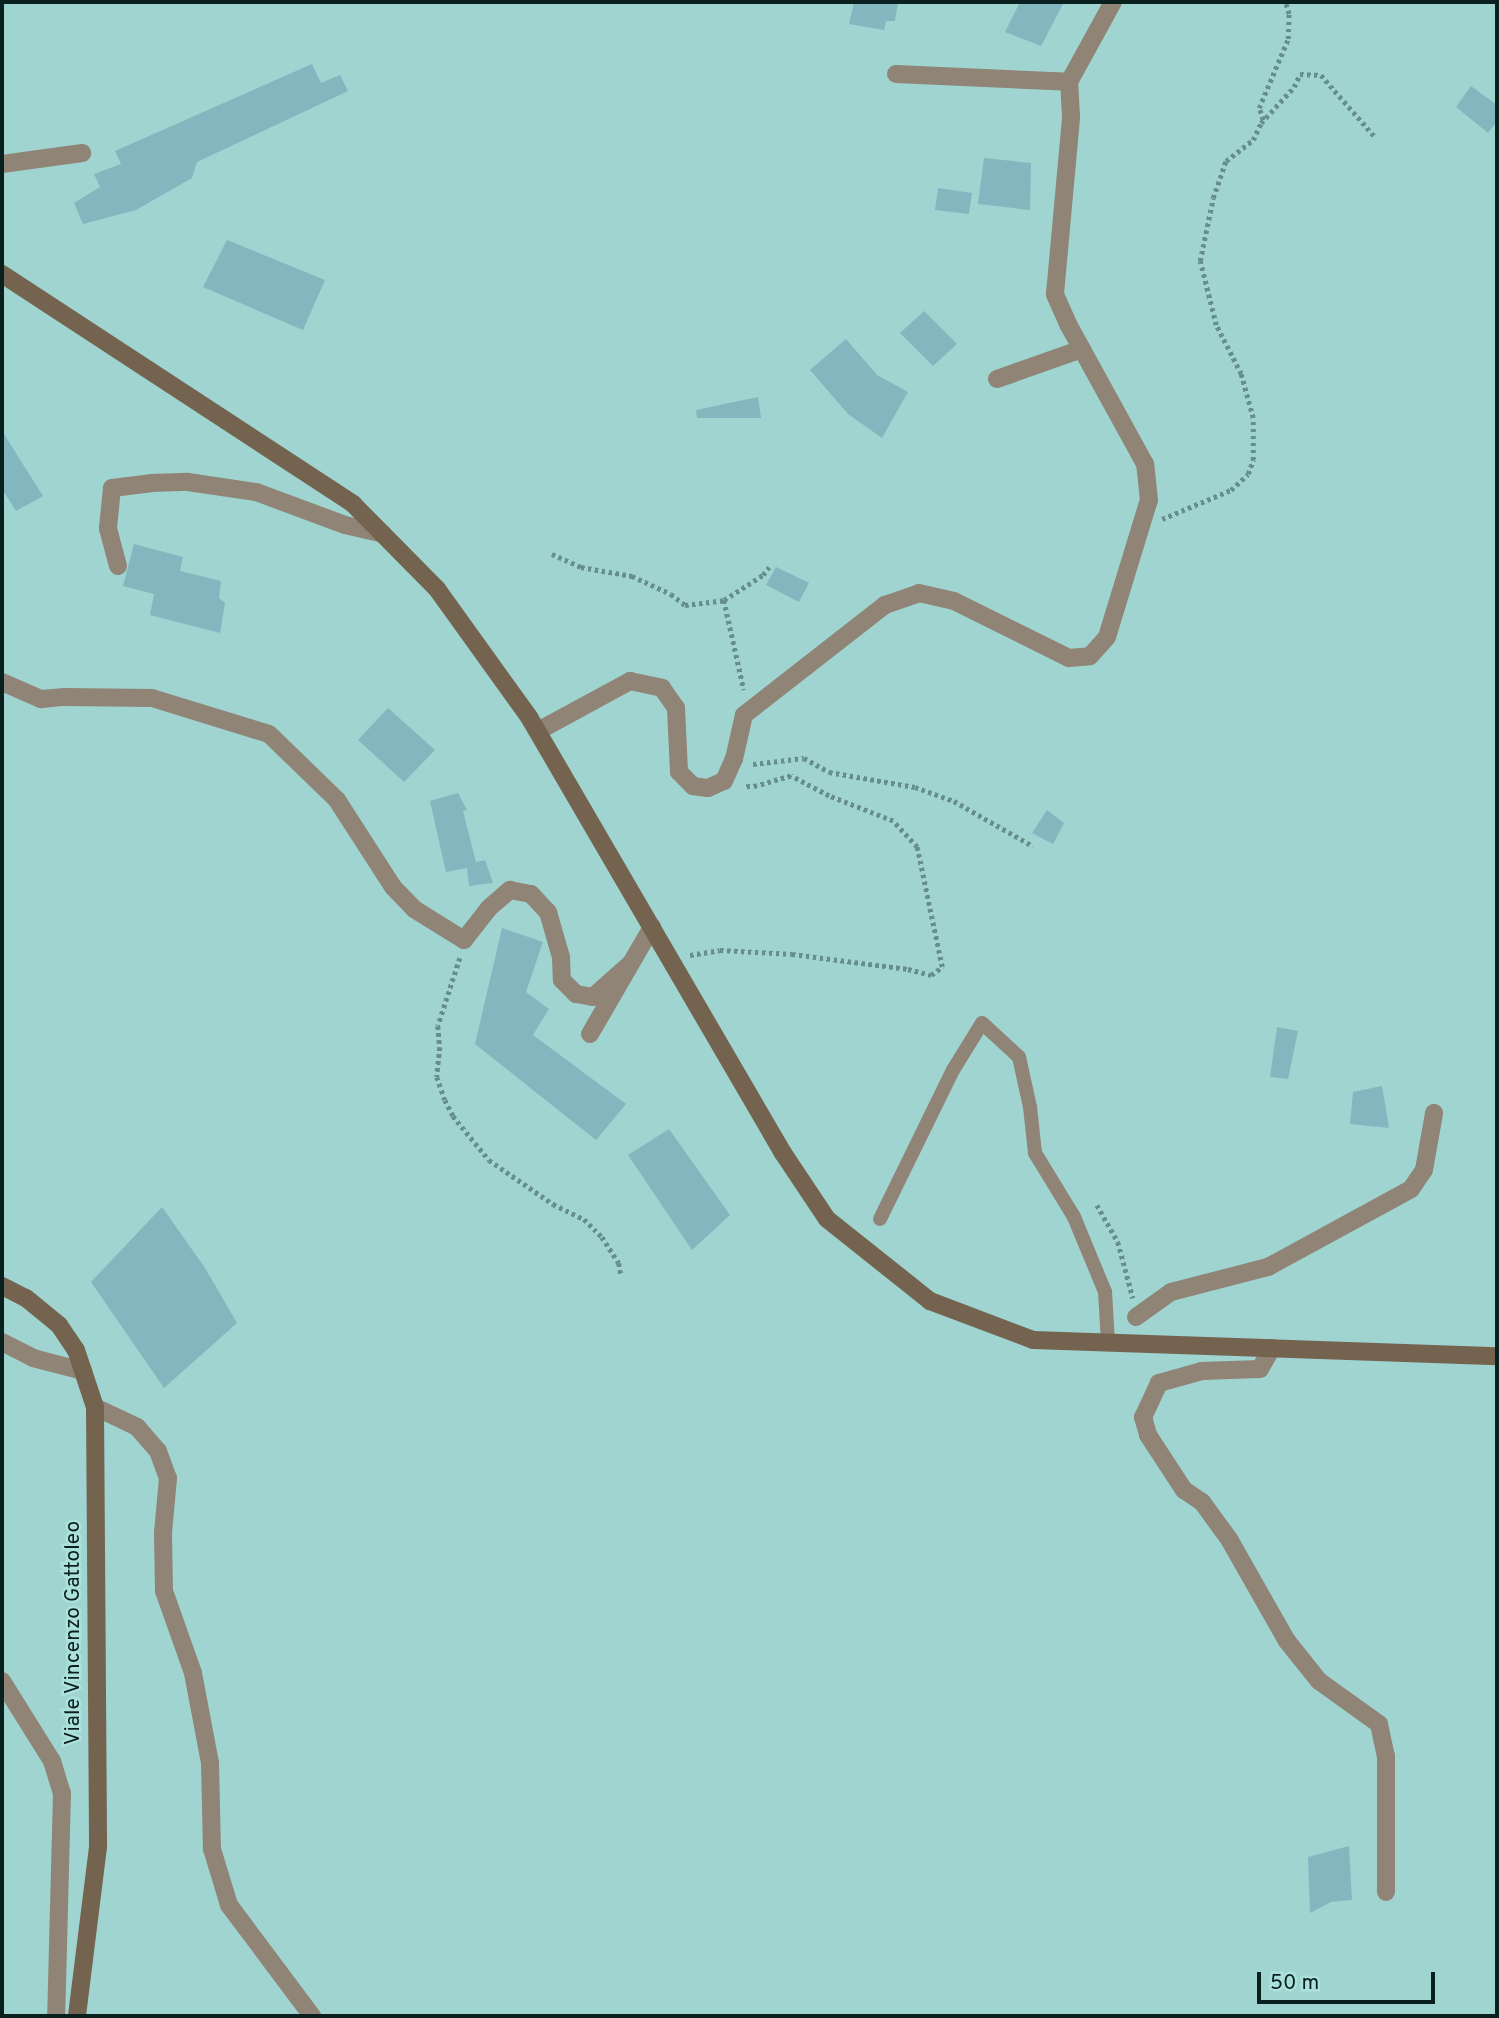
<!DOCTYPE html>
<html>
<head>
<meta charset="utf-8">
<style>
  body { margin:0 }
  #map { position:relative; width:1499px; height:2018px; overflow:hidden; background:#9fd4d0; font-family:Overpass,sans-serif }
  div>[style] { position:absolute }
  .building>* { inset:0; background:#84b6c0 }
  .path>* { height:4.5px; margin-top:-2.25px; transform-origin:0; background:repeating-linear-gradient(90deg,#668f8b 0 3.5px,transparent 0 7px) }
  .lane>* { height:14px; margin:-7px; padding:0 7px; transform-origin:7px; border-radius:7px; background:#908476 }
  .street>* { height:18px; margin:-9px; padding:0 9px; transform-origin:9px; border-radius:9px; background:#908476 }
  .secondary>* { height:18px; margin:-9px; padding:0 9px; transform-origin:9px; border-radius:9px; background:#74634f }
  span { translate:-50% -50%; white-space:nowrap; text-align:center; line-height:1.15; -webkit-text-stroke:5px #ace1dd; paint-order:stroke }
  .street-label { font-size:21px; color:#0a201e }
  .frame { position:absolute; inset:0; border:4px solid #0a201e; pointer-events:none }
  .scale { position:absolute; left:1257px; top:1972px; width:178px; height:32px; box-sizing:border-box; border:4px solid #0a201e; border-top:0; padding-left:9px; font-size:21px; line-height:24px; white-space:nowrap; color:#0a201e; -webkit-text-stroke:5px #ace1dd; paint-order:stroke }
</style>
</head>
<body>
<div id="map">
  <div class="building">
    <i style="clip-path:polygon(854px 2px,898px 2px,895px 21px,886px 21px,884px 30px,849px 24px)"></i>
    <i style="clip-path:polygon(1020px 2px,1064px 2px,1041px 46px,1005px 32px)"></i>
    <i style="clip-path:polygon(312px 64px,321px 83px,340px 75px,348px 91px,197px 162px,192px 178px,136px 210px,83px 224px,74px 203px,100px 187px,94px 174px,121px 164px,115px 151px)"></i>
    <i style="clip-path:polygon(1471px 86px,1497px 105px,1497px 121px,1488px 133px,1456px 107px)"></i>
    <i style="clip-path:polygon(984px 158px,1031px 163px,1030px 210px,978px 204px)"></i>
    <i style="clip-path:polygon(938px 188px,972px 193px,969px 214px,935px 210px)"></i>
    <i style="clip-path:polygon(227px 240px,325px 280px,303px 330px,203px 287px)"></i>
    <i style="clip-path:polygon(924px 311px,957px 344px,933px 366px,900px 333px)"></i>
    <i style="clip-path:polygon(846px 339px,877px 375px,908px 392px,882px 438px,848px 414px,810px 370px)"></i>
    <i style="clip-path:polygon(758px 397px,761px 418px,697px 418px,696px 410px)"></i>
    <i style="clip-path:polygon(2px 431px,43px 496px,16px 511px,2px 489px)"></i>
    <i style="clip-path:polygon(134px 544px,183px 557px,180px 571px,221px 581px,219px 598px,225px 603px,220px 633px,150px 615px,154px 594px,123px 586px)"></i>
    <i style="clip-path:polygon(776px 567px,809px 583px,799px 602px,766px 585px)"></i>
    <i style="clip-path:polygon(388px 708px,435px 750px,404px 782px,358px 740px)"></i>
    <i style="clip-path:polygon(458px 793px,467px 810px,463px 811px,476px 862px,485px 860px,493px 883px,469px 886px,467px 868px,446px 872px,430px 801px)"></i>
    <i style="clip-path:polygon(1047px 810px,1064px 823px,1053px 844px,1032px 833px)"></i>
    <i style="clip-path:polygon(502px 928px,543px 942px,526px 992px,549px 1009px,533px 1035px,626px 1104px,596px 1140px,475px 1044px)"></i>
    <i style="clip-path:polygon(1277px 1027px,1298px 1031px,1288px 1079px,1270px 1077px)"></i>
    <i style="clip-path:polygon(1382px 1086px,1389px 1128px,1350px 1124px,1353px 1092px)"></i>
    <i style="clip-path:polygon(669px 1129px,730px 1215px,692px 1250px,628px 1155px)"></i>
    <i style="clip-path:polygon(162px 1207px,205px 1268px,237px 1323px,164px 1388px,91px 1282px)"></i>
    <i style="clip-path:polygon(1349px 1846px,1352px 1900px,1331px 1902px,1310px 1913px,1308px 1857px)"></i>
  </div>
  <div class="path">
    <i style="left:1263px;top:120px;width:13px;rotate:-108deg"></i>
    <i style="left:1259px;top:108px;width:75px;rotate:-67.2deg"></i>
    <i style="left:1288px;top:39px;width:25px;rotate:-88deg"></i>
    <i style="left:1289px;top:14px;width:13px;rotate:-108deg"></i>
    <i style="left:1162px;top:519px;width:75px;rotate:-22.8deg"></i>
    <i style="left:1231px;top:490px;width:23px;rotate:-43deg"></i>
    <i style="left:1248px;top:474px;width:15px;rotate:-70deg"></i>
    <i style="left:1253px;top:460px;width:42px;rotate:-90deg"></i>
    <i style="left:1253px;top:418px;width:46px;rotate:-105.3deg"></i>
    <i style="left:1241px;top:374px;width:55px;rotate:-117deg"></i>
    <i style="left:1216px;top:325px;width:66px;rotate:-104deg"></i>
    <i style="left:1200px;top:261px;width:64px;rotate:-78.3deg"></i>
    <i style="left:1213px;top:198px;width:39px;rotate:-71deg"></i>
    <i style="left:1226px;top:161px;width:34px;rotate:-38deg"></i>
    <i style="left:1253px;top:140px;width:19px;rotate:-65deg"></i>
    <i style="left:1261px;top:123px;width:49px;rotate:-47.5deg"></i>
    <i style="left:1294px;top:87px;width:14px;rotate:-65deg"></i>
    <i style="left:1300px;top:74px;width:21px;rotate:3deg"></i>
    <i style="left:1321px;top:75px;width:82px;rotate:48.9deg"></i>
    <i style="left:552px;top:554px;width:32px;rotate:24deg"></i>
    <i style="left:581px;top:567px;width:52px;rotate:10deg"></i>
    <i style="left:632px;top:576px;width:43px;rotate:24.8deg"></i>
    <i style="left:671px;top:594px;width:18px;rotate:38deg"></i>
    <i style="left:685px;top:605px;width:39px;rotate:-7deg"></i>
    <i style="left:724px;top:600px;width:46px;rotate:-32.7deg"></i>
    <i style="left:763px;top:575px;width:10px;rotate:-53deg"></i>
    <i style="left:724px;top:600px;width:92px;rotate:77.5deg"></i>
    <i style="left:753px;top:764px;width:51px;rotate:-6.7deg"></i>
    <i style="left:804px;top:758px;width:29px;rotate:29deg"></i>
    <i style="left:829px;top:772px;width:87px;rotate:9.9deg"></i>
    <i style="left:915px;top:787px;width:41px;rotate:19.7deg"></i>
    <i style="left:954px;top:801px;width:91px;rotate:29.7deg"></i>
    <i style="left:690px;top:955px;width:30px;rotate:-9deg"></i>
    <i style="left:720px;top:950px;width:72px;rotate:3.2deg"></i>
    <i style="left:792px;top:954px;width:117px;rotate:7.4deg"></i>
    <i style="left:908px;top:969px;width:24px;rotate:15deg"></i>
    <i style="left:931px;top:975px;width:14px;rotate:-36deg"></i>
    <i style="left:942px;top:967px;width:123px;rotate:-101.8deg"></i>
    <i style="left:917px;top:847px;width:35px;rotate:-133deg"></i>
    <i style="left:893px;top:821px;width:69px;rotate:-158.7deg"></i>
    <i style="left:829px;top:796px;width:43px;rotate:-152.2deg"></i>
    <i style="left:791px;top:776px;width:35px;rotate:164deg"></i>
    <i style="left:757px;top:786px;width:14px;rotate:176deg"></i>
    <i style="left:460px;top:958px;width:71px;rotate:107.9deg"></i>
    <i style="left:438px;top:1026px;width:21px;rotate:85deg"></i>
    <i style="left:440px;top:1047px;width:30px;rotate:96deg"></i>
    <i style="left:437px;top:1077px;width:24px;rotate:71deg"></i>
    <i style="left:445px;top:1100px;width:18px;rotate:63deg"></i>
    <i style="left:453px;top:1116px;width:57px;rotate:50.7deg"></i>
    <i style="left:489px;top:1160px;width:78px;rotate:34.5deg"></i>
    <i style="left:553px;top:1204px;width:34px;rotate:26deg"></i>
    <i style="left:584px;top:1219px;width:25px;rotate:45deg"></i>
    <i style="left:602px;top:1237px;width:31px;rotate:57deg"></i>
    <i style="left:619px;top:1263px;width:12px;rotate:81deg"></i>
    <i style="left:1097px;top:1205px;width:43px;rotate:60.4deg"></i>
    <i style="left:1118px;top:1242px;width:58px;rotate:75deg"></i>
  </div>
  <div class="lane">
    <i style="left:880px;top:1219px;width:166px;rotate:-63.9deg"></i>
    <i style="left:953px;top:1070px;width:55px;rotate:-58.3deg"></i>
    <i style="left:982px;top:1023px;width:50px;rotate:42.6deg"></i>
    <i style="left:1019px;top:1057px;width:51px;rotate:77.6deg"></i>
    <i style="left:1030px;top:1107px;width:46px;rotate:83.8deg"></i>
    <i style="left:1035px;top:1153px;width:75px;rotate:58.6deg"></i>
    <i style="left:1074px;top:1217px;width:81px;rotate:67.5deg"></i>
    <i style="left:1105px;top:1292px;width:51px;rotate:86.6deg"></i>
  </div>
  <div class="street">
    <i style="left:896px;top:74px;width:173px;rotate:2.6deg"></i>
    <i style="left:2px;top:164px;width:81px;rotate:-7.8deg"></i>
    <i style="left:997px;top:379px;width:90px;rotate:-19.4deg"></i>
    <i style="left:118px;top:566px;width:39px;rotate:-105deg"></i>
    <i style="left:108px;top:528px;width:40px;rotate:-84.3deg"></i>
    <i style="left:112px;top:488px;width:39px;rotate:-7deg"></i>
    <i style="left:151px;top:483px;width:37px;rotate:-2deg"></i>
    <i style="left:188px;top:482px;width:69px;rotate:8.4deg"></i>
    <i style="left:256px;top:492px;width:95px;rotate:20.3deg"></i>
    <i style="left:345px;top:525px;width:39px;rotate:13deg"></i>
    <i style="left:2px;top:682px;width:43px;rotate:23.6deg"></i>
    <i style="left:41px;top:699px;width:24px;rotate:-5deg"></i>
    <i style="left:65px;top:697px;width:87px;rotate:0.7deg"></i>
    <i style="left:152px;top:698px;width:122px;rotate:17.1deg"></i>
    <i style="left:269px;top:734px;width:95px;rotate:44.1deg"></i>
    <i style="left:337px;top:800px;width:103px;rotate:57.2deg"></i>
    <i style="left:393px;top:887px;width:30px;rotate:46deg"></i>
    <i style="left:414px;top:909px;width:59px;rotate:31.8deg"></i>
    <i style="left:464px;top:940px;width:41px;rotate:-52deg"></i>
    <i style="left:489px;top:908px;width:28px;rotate:-41deg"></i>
    <i style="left:510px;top:890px;width:21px;rotate:11deg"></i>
    <i style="left:531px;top:894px;width:25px;rotate:47deg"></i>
    <i style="left:548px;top:912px;width:47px;rotate:73.9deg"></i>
    <i style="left:561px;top:957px;width:23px;rotate:88deg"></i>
    <i style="left:562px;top:980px;width:20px;rotate:45deg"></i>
    <i style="left:576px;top:994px;width:17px;rotate:10deg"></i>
    <i style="left:593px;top:997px;width:50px;rotate:-41.7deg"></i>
    <i style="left:538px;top:731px;width:105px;rotate:-28.5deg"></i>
    <i style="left:630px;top:681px;width:33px;rotate:12deg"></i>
    <i style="left:662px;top:688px;width:24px;rotate:55deg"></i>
    <i style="left:676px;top:708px;width:64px;rotate:87.3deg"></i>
    <i style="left:679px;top:772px;width:20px;rotate:45deg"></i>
    <i style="left:693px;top:786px;width:15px;rotate:8deg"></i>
    <i style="left:708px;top:788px;width:17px;rotate:-24deg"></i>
    <i style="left:724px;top:781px;width:24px;rotate:-66deg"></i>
    <i style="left:734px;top:759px;width:45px;rotate:-77.2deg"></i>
    <i style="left:744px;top:715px;width:179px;rotate:-38deg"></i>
    <i style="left:885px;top:605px;width:36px;rotate:-19deg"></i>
    <i style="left:919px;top:593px;width:36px;rotate:13deg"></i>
    <i style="left:954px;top:601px;width:128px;rotate:26.4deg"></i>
    <i style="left:1069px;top:658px;width:21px;rotate:-5deg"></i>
    <i style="left:1090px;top:656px;width:25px;rotate:-48deg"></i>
    <i style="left:1107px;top:637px;width:143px;rotate:-73deg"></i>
    <i style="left:1149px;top:500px;width:36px;rotate:-96deg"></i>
    <i style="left:1145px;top:464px;width:158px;rotate:-118.8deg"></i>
    <i style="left:1069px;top:326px;width:35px;rotate:-114deg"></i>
    <i style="left:1055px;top:294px;width:178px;rotate:-84.8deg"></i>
    <i style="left:1071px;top:117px;width:35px;rotate:-93deg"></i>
    <i style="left:1069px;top:82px;width:91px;rotate:-61.2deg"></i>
    <i style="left:590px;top:1034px;width:124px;rotate:-59.9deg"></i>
    <i style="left:1136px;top:1317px;width:43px;rotate:-35.5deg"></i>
    <i style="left:1171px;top:1292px;width:100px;rotate:-14.5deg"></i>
    <i style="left:1268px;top:1267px;width:163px;rotate:-28.6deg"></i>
    <i style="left:1411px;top:1189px;width:23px;rotate:-56deg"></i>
    <i style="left:1424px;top:1170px;width:58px;rotate:-80deg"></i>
    <i style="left:2px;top:1342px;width:35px;rotate:27deg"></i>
    <i style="left:33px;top:1358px;width:52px;rotate:14.6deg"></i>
    <i style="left:1272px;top:1348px;width:24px;rotate:120deg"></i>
    <i style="left:1260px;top:1369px;width:58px;rotate:178deg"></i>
    <i style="left:1202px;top:1371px;width:45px;rotate:164.4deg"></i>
    <i style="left:1159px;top:1383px;width:38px;rotate:115deg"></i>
    <i style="left:1143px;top:1417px;width:19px;rotate:74deg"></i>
    <i style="left:1148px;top:1435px;width:66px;rotate:56.8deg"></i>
    <i style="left:1184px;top:1490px;width:22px;rotate:34deg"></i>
    <i style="left:1202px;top:1502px;width:46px;rotate:53.9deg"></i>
    <i style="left:1229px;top:1539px;width:117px;rotate:60.4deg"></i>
    <i style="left:1287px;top:1641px;width:51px;rotate:51.3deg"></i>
    <i style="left:1319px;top:1681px;width:74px;rotate:35.6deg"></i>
    <i style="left:1379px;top:1724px;width:33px;rotate:78deg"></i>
    <i style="left:1386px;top:1756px;width:136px;rotate:90deg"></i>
    <i style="left:95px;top:1407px;width:47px;rotate:25.5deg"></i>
    <i style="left:137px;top:1427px;width:32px;rotate:49deg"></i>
    <i style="left:158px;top:1451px;width:29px;rotate:70deg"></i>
    <i style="left:168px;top:1478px;width:55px;rotate:95.2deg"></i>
    <i style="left:163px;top:1533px;width:58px;rotate:89deg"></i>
    <i style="left:164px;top:1591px;width:87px;rotate:70.5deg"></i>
    <i style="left:193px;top:1673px;width:92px;rotate:79.3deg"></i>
    <i style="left:210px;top:1763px;width:86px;rotate:88.7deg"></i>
    <i style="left:212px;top:1849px;width:59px;rotate:73.1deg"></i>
    <i style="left:229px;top:1905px;width:139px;rotate:53.2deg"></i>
    <i style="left:2px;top:1681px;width:94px;rotate:58deg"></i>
    <i style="left:52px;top:1761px;width:34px;rotate:73deg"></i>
    <i style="left:62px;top:1793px;width:223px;rotate:91.5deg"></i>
  </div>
  <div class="secondary">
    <i style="left:2px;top:274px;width:420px;rotate:33.2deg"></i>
    <i style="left:353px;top:504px;width:120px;rotate:45.3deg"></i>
    <i style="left:437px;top:589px;width:158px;rotate:54.3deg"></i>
    <i style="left:529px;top:717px;width:505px;rotate:59.78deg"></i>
    <i style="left:783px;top:1153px;width:79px;rotate:56.3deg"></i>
    <i style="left:827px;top:1219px;width:132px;rotate:38.5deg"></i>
    <i style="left:930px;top:1301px;width:110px;rotate:20.7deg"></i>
    <i style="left:1033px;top:1340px;width:464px;rotate:2deg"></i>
    <i style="left:2px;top:1286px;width:27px;rotate:27deg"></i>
    <i style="left:26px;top:1298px;width:43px;rotate:39.3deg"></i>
    <i style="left:59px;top:1325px;width:30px;rotate:56deg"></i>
    <i style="left:76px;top:1350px;width:60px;rotate:71.6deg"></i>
    <i style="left:95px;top:1407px;width:440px;rotate:89.6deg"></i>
    <i style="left:98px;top:1847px;width:170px;rotate:97.1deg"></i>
  </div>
  <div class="street-label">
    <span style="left:74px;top:1633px;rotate:-90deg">Viale Vincenzo Gattoleo</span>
  </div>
  <div class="frame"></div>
  <div class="scale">50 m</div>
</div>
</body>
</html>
